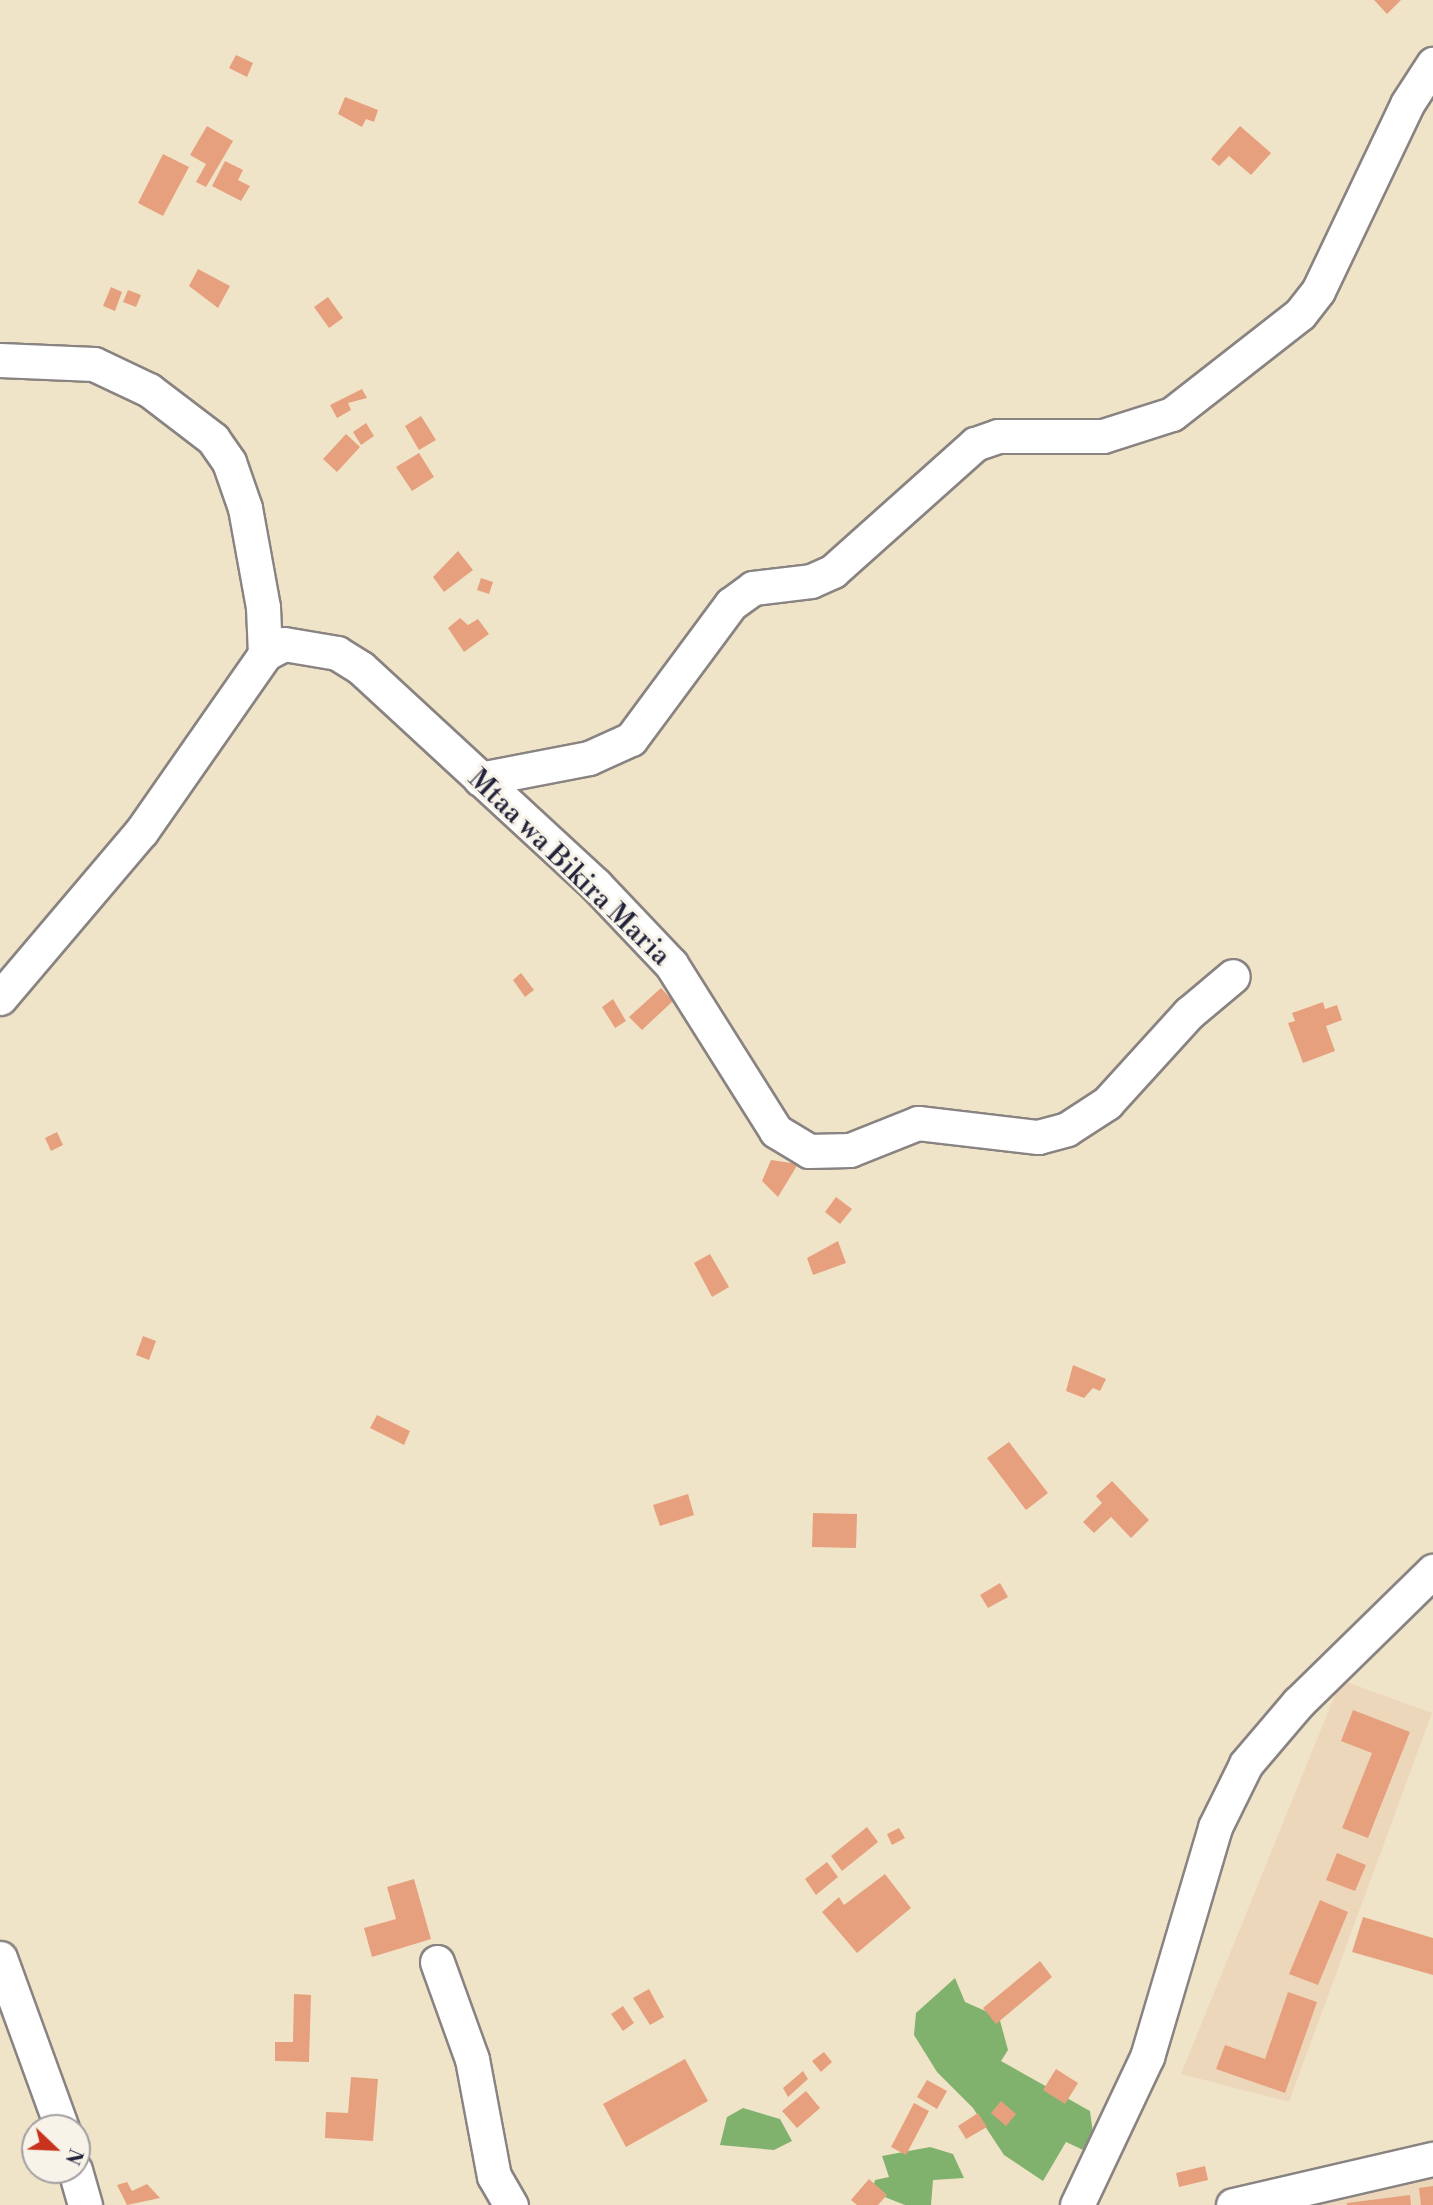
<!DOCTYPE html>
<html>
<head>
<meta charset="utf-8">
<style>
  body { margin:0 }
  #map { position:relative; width:1433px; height:2205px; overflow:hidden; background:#f0e4c8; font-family:"Libre Bodoni",serif }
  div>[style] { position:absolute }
  .built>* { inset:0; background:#edd7bb }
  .forest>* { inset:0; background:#80b26e }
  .building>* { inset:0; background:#e7a07e }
  .roads { filter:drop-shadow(2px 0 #898382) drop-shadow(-2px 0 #898382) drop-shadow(0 2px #898382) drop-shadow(0 -2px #898382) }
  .minor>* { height:33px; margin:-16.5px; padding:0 16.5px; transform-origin:16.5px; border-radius:16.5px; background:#fff }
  span { translate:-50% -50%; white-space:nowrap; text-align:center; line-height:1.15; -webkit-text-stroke:6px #f7f3e8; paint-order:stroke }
  .street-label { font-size:28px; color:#22223b }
  .north { position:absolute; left:21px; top:2114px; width:70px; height:70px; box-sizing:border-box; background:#f7f3e8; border:2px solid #a29fa3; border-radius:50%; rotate:113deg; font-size:19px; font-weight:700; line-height:28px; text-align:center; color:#22223b }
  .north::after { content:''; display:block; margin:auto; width:24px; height:32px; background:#c8321e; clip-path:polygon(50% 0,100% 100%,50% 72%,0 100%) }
</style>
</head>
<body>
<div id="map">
  <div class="built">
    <i style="clip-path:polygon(1341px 1680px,1432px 1713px,1289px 2102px,1181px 2074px)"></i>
    <i style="clip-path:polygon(1433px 2178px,1433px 2205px,1302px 2205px,1392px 2186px)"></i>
  </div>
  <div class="forest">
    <i style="clip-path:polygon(955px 1978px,965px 2002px,999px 2017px,1008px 2050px,1001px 2061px,1090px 2111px,1096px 2156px,1066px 2142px,1043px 2181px,1004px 2155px,973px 2108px,937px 2072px,914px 2035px,916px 2013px)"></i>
    <i style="clip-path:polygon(743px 2108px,780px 2119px,792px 2141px,774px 2150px,720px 2145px,727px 2117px)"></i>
    <i style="clip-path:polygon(930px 2147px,953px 2154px,964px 2178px,933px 2180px,931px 2205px,905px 2205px,872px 2192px,875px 2180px,889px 2177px,882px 2156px)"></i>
  </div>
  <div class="building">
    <i style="clip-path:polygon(1374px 0,1401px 0,1387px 14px)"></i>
    <i style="clip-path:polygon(236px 55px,253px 63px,247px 77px,229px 68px)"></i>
    <i style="clip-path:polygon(345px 97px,378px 110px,374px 122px,366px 119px,362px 127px,338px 114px)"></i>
    <i style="clip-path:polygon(207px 126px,233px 141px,206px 187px,196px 182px,206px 164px,190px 155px)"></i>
    <i style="clip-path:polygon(1240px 126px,1271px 153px,1251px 175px,1229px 156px,1219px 166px,1211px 159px)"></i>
    <i style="clip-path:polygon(163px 154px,189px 167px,163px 216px,138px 203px)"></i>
    <i style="clip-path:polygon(225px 161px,243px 170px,238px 180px,250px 186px,241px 201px,212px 186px)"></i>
    <i style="clip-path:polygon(198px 269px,230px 286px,218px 308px,189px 286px)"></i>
    <i style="clip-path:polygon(111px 287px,122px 292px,115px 311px,103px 306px)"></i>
    <i style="clip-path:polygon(128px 290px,141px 295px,136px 307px,123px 302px)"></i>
    <i style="clip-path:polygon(328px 297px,343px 318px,329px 328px,314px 307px)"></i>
    <i style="clip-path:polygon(362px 389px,367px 398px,348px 403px,351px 410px,337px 418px,330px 405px)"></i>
    <i style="clip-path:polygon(421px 416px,436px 440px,419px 450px,405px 426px)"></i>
    <i style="clip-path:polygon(366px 423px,374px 436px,361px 445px,353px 432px)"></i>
    <i style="clip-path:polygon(346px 434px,360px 447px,337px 472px,323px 459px)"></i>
    <i style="clip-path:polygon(419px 453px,434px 477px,412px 491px,396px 467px)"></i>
    <i style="clip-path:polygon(458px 551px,473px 570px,444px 592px,433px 577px)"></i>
    <i style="clip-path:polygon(481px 578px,493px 582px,489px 594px,477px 590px)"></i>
    <i style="clip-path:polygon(460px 618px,468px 625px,478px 619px,489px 634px,464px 652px,448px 628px)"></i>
    <i style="clip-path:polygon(521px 973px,534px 990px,525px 997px,513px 980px)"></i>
    <i style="clip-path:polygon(661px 988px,673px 1001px,642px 1030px,629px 1017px)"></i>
    <i style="clip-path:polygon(613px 999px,626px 1021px,615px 1028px,602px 1007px)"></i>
    <i style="clip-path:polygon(1323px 1002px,1325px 1009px,1337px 1005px,1342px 1020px,1326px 1026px,1335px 1051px,1303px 1063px,1288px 1023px,1295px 1021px,1292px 1013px)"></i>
    <i style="clip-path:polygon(57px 1132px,63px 1145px,51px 1151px,45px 1138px)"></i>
    <i style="clip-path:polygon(771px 1160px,798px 1164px,778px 1197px,762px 1181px)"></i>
    <i style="clip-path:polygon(836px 1197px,852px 1209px,840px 1224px,825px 1212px)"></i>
    <i style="clip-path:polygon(838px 1241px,846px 1263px,813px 1275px,807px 1258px)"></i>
    <i style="clip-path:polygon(710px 1254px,729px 1287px,712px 1297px,694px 1263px)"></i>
    <i style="clip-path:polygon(143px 1336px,156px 1341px,149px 1360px,136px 1355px)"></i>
    <i style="clip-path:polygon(1073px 1365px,1106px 1379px,1100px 1391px,1093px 1388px,1084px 1398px,1066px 1391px)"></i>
    <i style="clip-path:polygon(377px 1415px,410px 1431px,404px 1445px,370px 1428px)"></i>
    <i style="clip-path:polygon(1009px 1442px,1048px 1493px,1026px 1510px,987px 1458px)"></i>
    <i style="clip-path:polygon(1112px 1481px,1149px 1520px,1131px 1538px,1111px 1517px,1094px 1533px,1083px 1522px,1102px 1503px,1096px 1496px)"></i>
    <i style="clip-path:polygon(688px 1494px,694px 1515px,660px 1526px,653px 1505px)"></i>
    <i style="clip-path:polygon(813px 1513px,857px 1514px,856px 1548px,812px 1547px)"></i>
    <i style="clip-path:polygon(1000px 1583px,1008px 1597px,988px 1608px,980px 1595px)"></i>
    <i style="clip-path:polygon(1353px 1710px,1410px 1732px,1368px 1838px,1342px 1828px,1372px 1753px,1341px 1741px)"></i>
    <i style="clip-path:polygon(867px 1827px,878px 1842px,842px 1871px,831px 1856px)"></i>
    <i style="clip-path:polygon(899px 1828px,905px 1838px,892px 1845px,887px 1834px)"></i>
    <i style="clip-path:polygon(1337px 1853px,1366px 1865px,1355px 1891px,1326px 1880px)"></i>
    <i style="clip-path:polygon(827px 1862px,838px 1877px,816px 1895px,805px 1879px)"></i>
    <i style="clip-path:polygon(885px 1874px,911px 1908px,857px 1953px,822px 1912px,839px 1897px,844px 1905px)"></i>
    <i style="clip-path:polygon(414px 1879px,431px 1939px,372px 1957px,364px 1928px,396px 1919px,387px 1887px)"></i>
    <i style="clip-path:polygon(1320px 1900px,1348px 1912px,1318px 1985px,1289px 1974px)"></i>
    <i style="clip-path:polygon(1363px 1917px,1433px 1938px,1433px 1975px,1352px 1952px)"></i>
    <i style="clip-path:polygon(1040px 1961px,1052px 1977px,996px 2024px,983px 2008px)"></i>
    <i style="clip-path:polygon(649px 1989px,664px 2017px,650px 2025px,633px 1998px)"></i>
    <i style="clip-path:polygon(1288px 1992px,1317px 2002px,1285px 2093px,1216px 2069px,1225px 2045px,1265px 2059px)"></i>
    <i style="clip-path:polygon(294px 1994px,311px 1995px,309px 2062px,275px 2061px,275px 2042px,293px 2042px)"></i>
    <i style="clip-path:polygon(623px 2006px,634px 2023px,623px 2031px,611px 2014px)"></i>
    <i style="clip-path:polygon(824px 2052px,832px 2062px,821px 2072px,812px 2061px)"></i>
    <i style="clip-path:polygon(685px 2059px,708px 2101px,626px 2147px,603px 2104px)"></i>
    <i style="clip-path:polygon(1056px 2069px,1078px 2083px,1065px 2104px,1043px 2090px)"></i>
    <i style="clip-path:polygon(803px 2071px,808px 2079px,788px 2097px,783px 2088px)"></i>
    <i style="clip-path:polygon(351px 2077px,378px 2079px,373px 2141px,325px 2138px,326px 2112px,348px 2113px)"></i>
    <i style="clip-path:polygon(927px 2080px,947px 2091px,937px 2109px,917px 2097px)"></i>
    <i style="clip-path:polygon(806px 2091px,820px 2108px,797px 2128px,782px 2111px)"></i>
    <i style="clip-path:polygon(1001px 2101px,1016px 2114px,1006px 2126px,991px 2113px)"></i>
    <i style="clip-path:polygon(914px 2103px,929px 2111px,906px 2155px,891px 2147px)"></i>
    <i style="clip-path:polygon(978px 2113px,987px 2127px,966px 2139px,958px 2126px)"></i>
    <i style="clip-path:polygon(1205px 2166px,1208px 2180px,1179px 2187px,1176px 2173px)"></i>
    <i style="clip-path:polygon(869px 2179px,887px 2195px,878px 2205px,857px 2205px,851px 2200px)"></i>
    <i style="clip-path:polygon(127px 2182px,132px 2191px,147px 2184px,160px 2198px,127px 2205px,117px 2185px)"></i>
    <i style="clip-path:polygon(1433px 2186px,1433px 2205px,1421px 2205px,1419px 2188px)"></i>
    <i style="clip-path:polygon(1410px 2195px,1411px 2205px,1347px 2205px,1347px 2203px)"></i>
  </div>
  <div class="roads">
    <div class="minor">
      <i style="left:0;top:360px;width:94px;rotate:2.4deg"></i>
      <i style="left:94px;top:364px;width:61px;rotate:25.3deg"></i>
      <i style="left:149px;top:390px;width:81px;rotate:37.4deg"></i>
      <i style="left:213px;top:439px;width:28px;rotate:55deg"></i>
      <i style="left:229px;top:462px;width:49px;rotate:70.8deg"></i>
      <i style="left:245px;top:508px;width:101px;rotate:79.7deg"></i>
      <i style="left:263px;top:607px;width:47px;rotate:87.6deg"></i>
      <i style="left:480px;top:779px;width:111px;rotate:-10.9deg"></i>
      <i style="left:589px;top:758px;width:46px;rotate:-24.3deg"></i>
      <i style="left:631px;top:739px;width:168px;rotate:-53.5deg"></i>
      <i style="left:731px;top:604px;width:27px;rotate:-36deg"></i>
      <i style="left:753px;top:588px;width:58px;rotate:-6.9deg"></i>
      <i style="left:811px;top:581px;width:24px;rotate:-24deg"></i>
      <i style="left:833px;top:571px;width:191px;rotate:-41.8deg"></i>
      <i style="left:975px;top:444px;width:24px;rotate:-19deg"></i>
      <i style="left:998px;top:436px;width:105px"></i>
      <i style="left:1103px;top:436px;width:72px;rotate:-17.7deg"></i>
      <i style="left:1172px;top:414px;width:162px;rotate:-38deg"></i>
      <i style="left:1300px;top:314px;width:29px;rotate:-52deg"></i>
      <i style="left:1318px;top:291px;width:207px;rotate:-64.5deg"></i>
      <i style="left:1407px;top:104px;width:48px;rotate:-57deg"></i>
      <i style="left:0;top:998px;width:218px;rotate:-49.7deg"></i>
      <i style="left:141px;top:832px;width:217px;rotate:-55.1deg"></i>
      <i style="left:265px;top:654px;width:21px;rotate:-28deg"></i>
      <i style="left:284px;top:644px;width:54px;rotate:9.6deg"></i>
      <i style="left:337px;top:653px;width:28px;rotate:32deg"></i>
      <i style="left:361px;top:668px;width:320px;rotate:42.7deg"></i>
      <i style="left:596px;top:885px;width:109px;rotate:46.5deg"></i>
      <i style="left:671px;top:964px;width:197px;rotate:57.8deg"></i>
      <i style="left:776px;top:1131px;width:39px;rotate:31deg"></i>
      <i style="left:809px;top:1151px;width:41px;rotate:-1.4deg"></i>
      <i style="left:850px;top:1150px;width:73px;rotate:-21.7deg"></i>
      <i style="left:918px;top:1123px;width:121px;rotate:6.7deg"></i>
      <i style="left:1038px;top:1137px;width:30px;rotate:-15deg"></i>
      <i style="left:1067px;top:1129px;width:48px;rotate:-33deg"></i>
      <i style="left:1107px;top:1103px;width:122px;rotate:-47.7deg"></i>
      <i style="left:1189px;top:1013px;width:57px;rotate:-40.1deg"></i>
      <i style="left:0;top:1958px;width:181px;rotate:70deg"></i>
      <i style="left:437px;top:1962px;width:103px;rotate:70.2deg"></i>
      <i style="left:472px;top:2059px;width:119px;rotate:79.4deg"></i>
      <i style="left:494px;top:2176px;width:34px;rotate:60deg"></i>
      <i style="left:75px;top:2170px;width:36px;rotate:74deg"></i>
      <i style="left:1077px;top:2205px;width:164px;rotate:-64.7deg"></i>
      <i style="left:1147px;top:2057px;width:240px;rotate:-73.5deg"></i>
      <i style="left:1215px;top:1827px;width:70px;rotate:-63.8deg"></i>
      <i style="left:1246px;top:1764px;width:80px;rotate:-49.6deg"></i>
      <i style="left:1298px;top:1703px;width:189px;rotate:-44.4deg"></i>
      <i style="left:1233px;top:2205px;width:205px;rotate:-13deg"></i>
    </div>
  </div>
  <div class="street-label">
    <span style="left:569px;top:868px;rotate:44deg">Mtaa wa Bikira Maria</span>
  </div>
  <div class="north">N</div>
</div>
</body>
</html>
